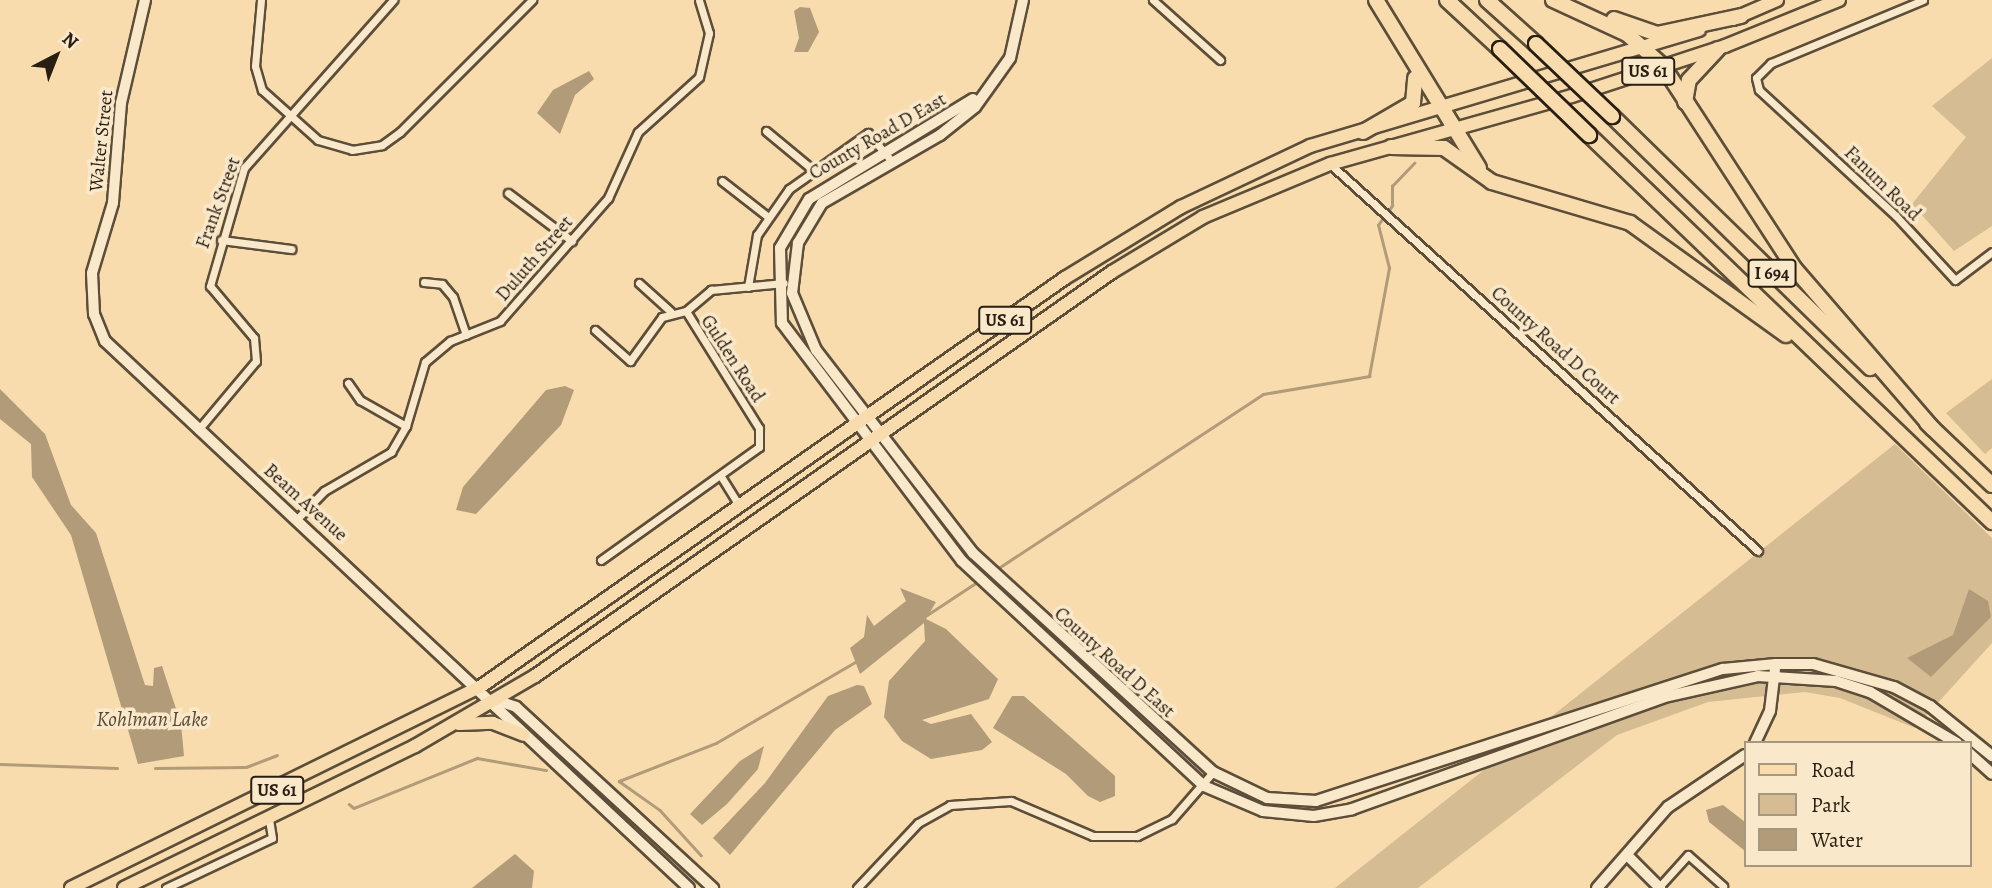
<!DOCTYPE html>
<html>
<head>
<meta charset="utf-8">
<style>
  body { margin:0 }
  #map { position:relative; width:1992px; height:888px; overflow:hidden; background:#f8dcad; font-family:Alegreya,serif }
  div>[style] { position:absolute }
  .green>* { inset:0; background:#d5bc93 }
  .water>* { inset:0; background:#b19b78 }
  .stream>* { height:2.5px; margin:-1.25px; padding:0 1.25px; transform-origin:1.25px; border-radius:1.25px; background:#b19b78 }
  .roads { filter:drop-shadow(2px 0 #5c4e39) drop-shadow(-2px 0 #5c4e39) drop-shadow(0 2px #5c4e39) drop-shadow(0 -2px #5c4e39) }
  .street>* { height:7px; margin:-3.5px; padding:0 3.5px; transform-origin:3.5px; border-radius:3.5px; background:#fae8ca }
  .secondary>* { height:10px; margin:-5px; padding:0 5px; transform-origin:5px; border-radius:5px; background:#fae8ca }
  .primary>* { height:12px; margin:-6px; padding:0 6px; transform-origin:6px; border-radius:6px; background:#f8dcad }
  .highway>* { height:14px; margin:-7px; padding:0 7px; transform-origin:7px; border-radius:7px; background:#f8dcad }
  .bridges { filter:drop-shadow(2px 0 #281e12) drop-shadow(-2px 0 #281e12) drop-shadow(0 2px #281e12) drop-shadow(0 -2px #281e12) }
  .highway-bridge>* { height:14px; margin:-7px; padding:0 7px; transform-origin:7px; border-radius:7px; background:#f8dcad }
  span { translate:-50% -50%; white-space:nowrap; text-align:center; line-height:1.15; -webkit-text-stroke:7px #fae8ca; paint-order:stroke }
  .shield-label span { padding:2px 5px; background:#fae8ca; border:2px solid; border-radius:5px; -webkit-text-stroke-width:0 }
  .shield-label { font-size:18px; color:#281e12; font-weight:700 }
  .street-label { font-size:19px; color:#281e12 }
  .water-label { font-size:21px; color:#584a36; font-style:italic }
  .legend { position:absolute; left:1744px; top:741px; width:228px; height:126px; box-sizing:border-box; background:#fae8ca; border:2px solid #a69780; margin:0; padding:9px 12px; list-style:none; font-size:21px; color:#281e12 }
  .legend li { display:flex; align-items:center; gap:14px; height:35px }
  .legend b { width:35px; border:2px solid #a69780 }
  .north { position:absolute; left:21px; top:21px; width:70px; height:70px; -webkit-text-stroke:5px #fae8ca; paint-order:stroke; rotate:42deg; font-size:19px; font-weight:700; line-height:28px; text-align:center; color:#281e12 }
  .north::after { content:''; display:block; margin:auto; width:24px; height:32px; background:#281e12; clip-path:polygon(50% 0,100% 100%,50% 72%,0 100%) }
</style>
</head>
<body>
<div id="map">
  <div class="green">
    <i style="clip-path:polygon(1992px 58px,1992px 226px,1954px 251px,1912px 204px,1966px 137px,1932px 106px)"></i>
    <i style="clip-path:polygon(1992px 379px,1992px 448px,1985px 454px,1946px 413px)"></i>
    <i style="clip-path:polygon(1895px 444px,1992px 538px,1992px 643px,1915px 728px,1840px 698px,1805px 692px,1708px 702px,1617px 735px,1418px 888px,1335px 888px)"></i>
  </div>
  <div class="water">
    <i style="clip-path:polygon(800px 7px,810px 8px,819px 32px,808px 52px,794px 52px,799px 38px,794px 11px)"></i>
    <i style="clip-path:polygon(589px 71px,594px 79px,575px 95px,560px 134px,537px 113px,553px 90px)"></i>
    <i style="clip-path:polygon(565px 386px,574px 390px,561px 425px,476px 514px,456px 510px,463px 487px,546px 390px)"></i>
    <i style="clip-path:polygon(0 389px,45px 434px,71px 505px,96px 533px,145px 685px,153px 686px,154px 668px,162px 666px,181px 724px,184px 756px,138px 764px,71px 535px,32px 477px,31px 444px,0 419px)"></i>
    <i style="clip-path:polygon(900px 588px,936px 602px,926px 619px,946px 629px,998px 679px,989px 699px,922px 720px,931px 724px,971px 714px,992px 742px,982px 750px,931px 759px,902px 741px,884px 717px,889px 681px,925px 641px,924px 623px,860px 674px,850px 648px,864px 637px,867px 615px,874px 626px,906px 601px)"></i>
    <i style="clip-path:polygon(1969px 589px,1988px 601px,1991px 617px,1931px 677px,1907px 658px,1953px 635px)"></i>
    <i style="clip-path:polygon(857px 685px,864px 686px,872px 704px,835px 730px,730px 855px,713px 838px,765px 783px,828px 696px)"></i>
    <i style="clip-path:polygon(1012px 696px,1024px 696px,1115px 776px,1115px 796px,1100px 802px,1088px 796px,1066px 774px,993px 728px)"></i>
    <i style="clip-path:polygon(764px 746px,758px 769px,727px 804px,702px 825px,690px 814px,740px 761px)"></i>
    <i style="clip-path:polygon(1723px 805px,1745px 822px,1745px 851px,1709px 822px,1706px 810px)"></i>
    <i style="clip-path:polygon(515px 854px,534px 871px,532px 888px,472px 888px)"></i>
  </div>
  <div class="stream">
    <i style="left:997px;top:569px;width:318px;rotate:-33.3deg"></i>
    <i style="left:1263px;top:394px;width:108px;rotate:-9.6deg"></i>
    <i style="left:1369px;top:376px;width:110px;rotate:-79.5deg"></i>
    <i style="left:1389px;top:268px;width:44px;rotate:-104.3deg"></i>
    <i style="left:1378px;top:225px;width:24px;rotate:-54deg"></i>
    <i style="left:1392px;top:206px;width:20px;rotate:-90deg"></i>
    <i style="left:1392px;top:186px;width:32px;rotate:-46deg"></i>
    <i style="left:927px;top:615px;width:64px;rotate:-33.4deg"></i>
    <i style="left:0;top:764px;width:117px;rotate:2deg"></i>
    <i style="left:155px;top:768px;width:91px;rotate:-0.6deg"></i>
    <i style="left:246px;top:767px;width:33px;rotate:-21deg"></i>
    <i style="left:619px;top:781px;width:104px;rotate:-21.4deg"></i>
    <i style="left:716px;top:743px;width:163px;rotate:-30.2deg"></i>
    <i style="left:619px;top:781px;width:50px;rotate:35.3deg"></i>
    <i style="left:660px;top:810px;width:61px;rotate:47.7deg"></i>
    <i style="left:349px;top:804px;width:6px;rotate:39deg"></i>
    <i style="left:354px;top:808px;width:133px;rotate:-22.1deg"></i>
    <i style="left:477px;top:758px;width:70px;rotate:9.9deg"></i>
  </div>
  <div class="roads">
    <div class="street">
      <i style="left:261px;top:0;width:66px;rotate:95.2deg"></i>
      <i style="left:255px;top:66px;width:25px;rotate:74deg"></i>
      <i style="left:262px;top:90px;width:75px;rotate:41.8deg"></i>
      <i style="left:318px;top:140px;width:35px;rotate:16deg"></i>
      <i style="left:352px;top:150px;width:30px;rotate:-9deg"></i>
      <i style="left:382px;top:145px;width:22px;rotate:-36deg"></i>
      <i style="left:400px;top:132px;width:187px;rotate:-45deg"></i>
      <i style="left:1153px;top:0;width:90px;rotate:41.8deg"></i>
      <i style="left:1923px;top:0;width:165px;rotate:157.5deg"></i>
      <i style="left:1771px;top:63px;width:21px;rotate:135deg"></i>
      <i style="left:1756px;top:78px;width:12px;rotate:76deg"></i>
      <i style="left:1759px;top:90px;width:186px;rotate:42.6deg"></i>
      <i style="left:1896px;top:216px;width:87px;rotate:47.3deg"></i>
      <i style="left:1955px;top:280px;width:46px;rotate:-37.1deg"></i>
      <i style="left:766px;top:131px;width:60px;rotate:39.6deg"></i>
      <i style="left:1330px;top:164px;width:577px;rotate:42.12deg"></i>
      <i style="left:722px;top:181px;width:57px;rotate:37.9deg"></i>
      <i style="left:508px;top:193px;width:80px;rotate:36.9deg"></i>
      <i style="left:221px;top:240px;width:71px;rotate:7.3deg"></i>
      <i style="left:424px;top:282px;width:18px;rotate:6deg"></i>
      <i style="left:442px;top:284px;width:17px;rotate:50deg"></i>
      <i style="left:453px;top:297px;width:40px;rotate:71.1deg"></i>
      <i style="left:639px;top:283px;width:42px;rotate:42.1deg"></i>
      <i style="left:748px;top:287px;width:53px;rotate:-80.2deg"></i>
      <i style="left:757px;top:235px;width:56px;rotate:-55.2deg"></i>
      <i style="left:789px;top:189px;width:97px;rotate:-35.3deg"></i>
      <i style="left:868px;top:133px;width:35px;rotate:50deg"></i>
      <i style="left:595px;top:330px;width:47px;rotate:41.5deg"></i>
      <i style="left:630px;top:361px;width:54px;rotate:-54deg"></i>
      <i style="left:662px;top:317px;width:25px;rotate:-14deg"></i>
      <i style="left:348px;top:383px;width:21px;rotate:55deg"></i>
      <i style="left:360px;top:400px;width:53px;rotate:29.5deg"></i>
      <i style="left:198px;top:430px;width:90px;rotate:-50deg"></i>
      <i style="left:256px;top:361px;width:23px;rotate:-95deg"></i>
      <i style="left:254px;top:338px;width:68px;rotate:-130.2deg"></i>
      <i style="left:210px;top:286px;width:123px;rotate:-73.9deg"></i>
      <i style="left:244px;top:168px;width:225px;rotate:-48.4deg"></i>
      <i style="left:722px;top:478px;width:34px;rotate:58deg"></i>
      <i style="left:297px;top:519px;width:39px;rotate:-46deg"></i>
      <i style="left:324px;top:491px;width:78px;rotate:-30.2deg"></i>
      <i style="left:391px;top:452px;width:30px;rotate:-60deg"></i>
      <i style="left:406px;top:426px;width:67px;rotate:-73.5deg"></i>
      <i style="left:425px;top:362px;width:33px;rotate:-40deg"></i>
      <i style="left:450px;top:341px;width:54px;rotate:-21.8deg"></i>
      <i style="left:500px;top:321px;width:164px;rotate:-48.7deg"></i>
      <i style="left:608px;top:198px;width:72px;rotate:-65.6deg"></i>
      <i style="left:638px;top:132px;width:82px;rotate:-42deg"></i>
      <i style="left:699px;top:77px;width:45px;rotate:-77.2deg"></i>
      <i style="left:709px;top:33px;width:34px;rotate:-107deg"></i>
      <i style="left:601px;top:560px;width:194px;rotate:-35.6deg"></i>
      <i style="left:759px;top:447px;width:19px;rotate:-90deg"></i>
      <i style="left:759px;top:428px;width:138px;rotate:-122deg"></i>
      <i style="left:686px;top:311px;width:33px;rotate:-40deg"></i>
      <i style="left:711px;top:290px;width:73px;rotate:-5.5deg"></i>
      <i style="left:1659px;top:887px;width:43px;rotate:-47.8deg"></i>
      <i style="left:1688px;top:855px;width:47px;rotate:41.5deg"></i>
      <i style="left:166px;top:888px;width:117px;rotate:-25.3deg"></i>
      <i style="left:272px;top:838px;width:20px;rotate:-99deg"></i>
      <i style="left:857px;top:888px;width:89px;rotate:-46.8deg"></i>
      <i style="left:918px;top:823px;width:37px;rotate:-29deg"></i>
      <i style="left:950px;top:805px;width:61px;rotate:-3.8deg"></i>
      <i style="left:1011px;top:801px;width:89px;rotate:23.1deg"></i>
      <i style="left:1093px;top:836px;width:44px"></i>
      <i style="left:1137px;top:836px;width:39px;rotate:-26deg"></i>
      <i style="left:1172px;top:819px;width:62px;rotate:-48.9deg"></i>
    </div>
    <div class="secondary">
      <i style="left:145px;top:0;width:106px;rotate:103.1deg"></i>
      <i style="left:121px;top:103px;width:100px;rotate:94.6deg"></i>
      <i style="left:113px;top:203px;width:73px;rotate:106.7deg"></i>
      <i style="left:92px;top:273px;width:41px;rotate:87.2deg"></i>
      <i style="left:94px;top:314px;width:29px;rotate:68deg"></i>
      <i style="left:105px;top:341px;width:800px;rotate:43.13deg"></i>
      <i style="left:1023px;top:0;width:59px;rotate:102.6deg"></i>
      <i style="left:1010px;top:58px;width:60px;rotate:125.5deg"></i>
      <i style="left:975px;top:107px;width:45px;rotate:141.3deg"></i>
      <i style="left:940px;top:135px;width:136px;rotate:150deg"></i>
      <i style="left:822px;top:203px;width:47px;rotate:121deg"></i>
      <i style="left:798px;top:243px;width:50px;rotate:96.8deg"></i>
      <i style="left:792px;top:293px;width:62px;rotate:67.2deg"></i>
      <i style="left:816px;top:350px;width:257px;rotate:52.3deg"></i>
      <i style="left:973px;top:553px;width:325px;rotate:42.4deg"></i>
      <i style="left:1213px;top:772px;width:60px;rotate:25.7deg"></i>
      <i style="left:1267px;top:798px;width:49px;rotate:3.5deg"></i>
      <i style="left:1316px;top:801px;width:428px;rotate:-18deg"></i>
      <i style="left:1723px;top:669px;width:53px;rotate:-5.4deg"></i>
      <i style="left:1776px;top:664px;width:37px"></i>
      <i style="left:1813px;top:664px;width:84px;rotate:15.9deg"></i>
      <i style="left:1894px;top:687px;width:41px;rotate:27.8deg"></i>
      <i style="left:1930px;top:706px;width:80px;rotate:38.9deg"></i>
      <i style="left:973px;top:99px;width:192px;rotate:148.6deg"></i>
      <i style="left:809px;top:199px;width:57px;rotate:120.6deg"></i>
      <i style="left:780px;top:248px;width:75px;rotate:88.5deg"></i>
      <i style="left:782px;top:323px;width:298px;rotate:52.9deg"></i>
      <i style="left:962px;top:561px;width:330px;rotate:42.9deg"></i>
      <i style="left:1204px;top:786px;width:64px;rotate:23deg"></i>
      <i style="left:1263px;top:811px;width:51px;rotate:5.6deg"></i>
      <i style="left:1314px;top:816px;width:39px;rotate:-10deg"></i>
      <i style="left:1352px;top:809px;width:331px;rotate:-19.7deg"></i>
      <i style="left:1664px;top:697px;width:96px;rotate:-12.6deg"></i>
      <i style="left:1758px;top:676px;width:78px;rotate:3.7deg"></i>
      <i style="left:1836px;top:681px;width:36px;rotate:18deg"></i>
      <i style="left:1870px;top:692px;width:101px;rotate:30.4deg"></i>
      <i style="left:495px;top:700px;width:22px;rotate:18deg"></i>
      <i style="left:516px;top:707px;width:268px;rotate:42.6deg"></i>
      <i style="left:1755px;top:743px;width:35px;rotate:-65deg"></i>
      <i style="left:1770px;top:711px;width:42px;rotate:-83.2deg"></i>
      <i style="left:1969px;top:753px;width:31px;rotate:42deg"></i>
      <i style="left:1627px;top:855px;width:47px;rotate:45deg"></i>
      <i style="left:1597px;top:888px;width:108px;rotate:-48.8deg"></i>
      <i style="left:1668px;top:807px;width:93px;rotate:-34deg"></i>
    </div>
    <div class="primary">
      <i style="left:1733px;top:19px;width:48px;rotate:-23.4deg"></i>
      <i style="left:459px;top:724px;width:34px;rotate:-2deg"></i>
      <i style="left:493px;top:723px;width:33px;rotate:21deg"></i>
      <i style="left:71px;top:888px;width:456px;rotate:-26.2deg"></i>
      <i style="left:480px;top:687px;width:714px;rotate:-34.96deg"></i>
      <i style="left:1065px;top:278px;width:136px;rotate:-31.5deg"></i>
      <i style="left:1181px;top:207px;width:143px;rotate:-25.3deg"></i>
      <i style="left:1310px;top:146px;width:406px;rotate:-16.6deg"></i>
      <i style="left:124px;top:888px;width:324px;rotate:-26deg"></i>
      <i style="left:415px;top:746px;width:139px;rotate:-30.3deg"></i>
      <i style="left:535px;top:676px;width:704px;rotate:-35deg"></i>
      <i style="left:1112px;top:272px;width:106px;rotate:-31.1deg"></i>
      <i style="left:1203px;top:217px;width:138px;rotate:-22.7deg"></i>
      <i style="left:1330px;top:164px;width:251px;rotate:-15.7deg"></i>
      <i style="left:1572px;top:96px;width:161px;rotate:-18.1deg"></i>
      <i style="left:1725px;top:46px;width:123px;rotate:-22deg"></i>
    </div>
    <div class="highway">
      <i style="left:1376px;top:0;width:197px;rotate:58.5deg"></i>
      <i style="left:1447px;top:0;width:72px;rotate:42.8deg"></i>
      <i style="left:1487px;top:0;width:66px;rotate:41.9deg"></i>
      <i style="left:1553px;top:0;width:81px;rotate:24.7deg"></i>
      <i style="left:1627px;top:34px;width:48px;rotate:41.6deg"></i>
      <i style="left:1663px;top:66px;width:242px;rotate:57deg"></i>
      <i style="left:1795px;top:269px;width:211px;rotate:49.2deg"></i>
      <i style="left:1614px;top:19px;width:46px;rotate:19.2deg"></i>
      <i style="left:1657px;top:34px;width:86px;rotate:-12.1deg"></i>
      <i style="left:1685px;top:102px;width:22px;rotate:-80deg"></i>
      <i style="left:1689px;top:80px;width:42px;rotate:-46.9deg"></i>
      <i style="left:1612px;top:116px;width:361px;rotate:44.3deg"></i>
      <i style="left:1363px;top:132px;width:58px;rotate:-30.1deg"></i>
      <i style="left:1413px;top:103px;width:25px;rotate:-85deg"></i>
      <i style="left:1589px;top:135px;width:559px;rotate:43.84deg"></i>
      <i style="left:1391px;top:147px;width:53px;rotate:1.1deg"></i>
      <i style="left:1444px;top:148px;width:59px;rotate:35.3deg"></i>
      <i style="left:1492px;top:182px;width:144px;rotate:16.5deg"></i>
      <i style="left:1630px;top:223px;width:192px;rotate:35.7deg"></i>
      <i style="left:1927px;top:423px;width:90px;rotate:43.6deg"></i>
    </div>
  </div>
  <div class="bridges">
    <div class="highway-bridge">
      <i style="left:1536px;top:44px;width:105px;rotate:43.5deg"></i>
      <i style="left:1500px;top:49px;width:124px;rotate:44deg"></i>
    </div>
  </div>
  <div class="shield-label">
    <span style="left:1648px;top:71px">US 61</span>
    <span style="left:1772px;top:273px">I 694</span>
    <span style="left:1005px;top:320px">US 61</span>
    <span style="left:277px;top:790px">US 61</span>
  </div>
  <div class="street-label">
    <span style="left:878px;top:137px;rotate:-30deg">County Road D East</span>
    <span style="left:102px;top:141px;rotate:-84deg">Walter Street</span>
    <span style="left:1882px;top:184px;rotate:44deg">Fanum Road</span>
    <span style="left:219px;top:203px;rotate:-70deg">Frank Street</span>
    <span style="left:535px;top:259px;rotate:-49deg">Duluth Street</span>
    <span style="left:1555px;top:346px;rotate:42deg">County Road D Court</span>
    <span style="left:732px;top:359px;rotate:57deg">Gulden Road</span>
    <span style="left:305px;top:503px;rotate:42deg">Beam Avenue</span>
    <span style="left:1114px;top:663px;rotate:42deg">County Road D East</span>
  </div>
  <div class="water-label">
    <span style="left:152px;top:719px">Kohlman Lake</span>
  </div>
  <ul class="legend">
  <li><b style="height:9px;background:#f8dcad"></b>Road</li>
  <li><b style="height:19px;background:#d5bc93"></b>Park</li>
  <li><b style="height:19px;background:#b19b78"></b>Water</li>
  </ul>
  <div class="north">N</div>
</div>
</body>
</html>
